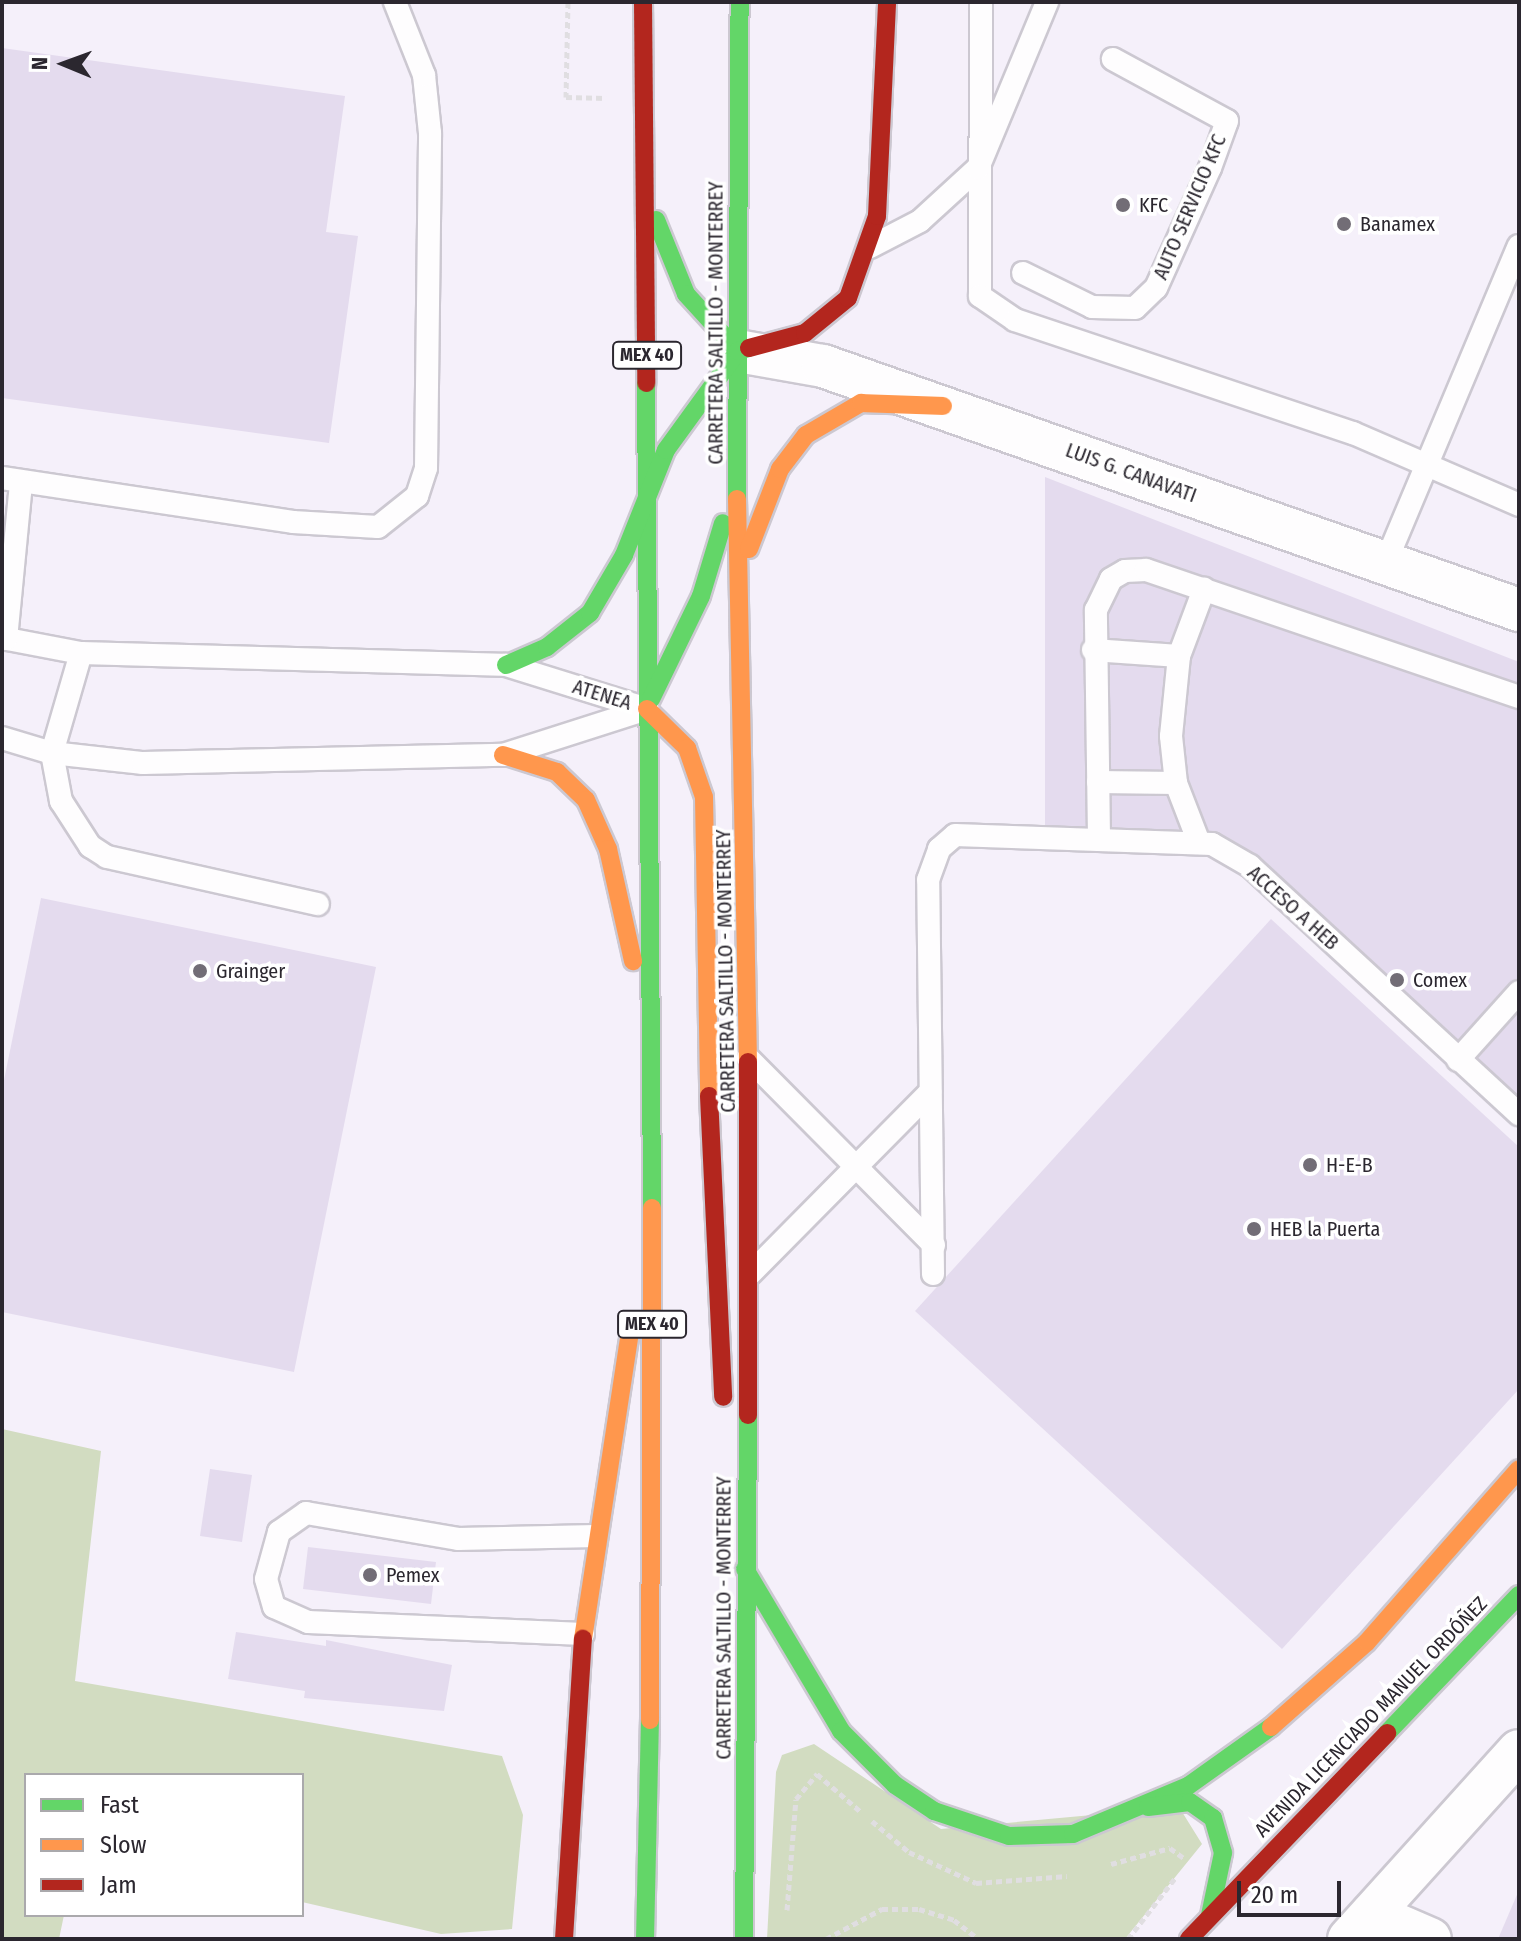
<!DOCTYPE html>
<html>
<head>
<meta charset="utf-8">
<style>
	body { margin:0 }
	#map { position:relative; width:1521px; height:1941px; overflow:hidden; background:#f5f0fa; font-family:"Fira Sans Condensed",sans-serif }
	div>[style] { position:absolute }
	.green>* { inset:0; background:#d2dcc1 }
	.building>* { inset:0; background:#e4dbee }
	.path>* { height:5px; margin-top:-2.5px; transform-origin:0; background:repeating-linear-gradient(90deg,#e0dee1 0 6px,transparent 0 10px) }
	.roads { filter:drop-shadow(2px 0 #ccc8d1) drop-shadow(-2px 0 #ccc8d1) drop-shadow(0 2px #ccc8d1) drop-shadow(0 -2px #ccc8d1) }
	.lane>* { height:22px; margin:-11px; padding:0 11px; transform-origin:11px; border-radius:11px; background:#fefdfe }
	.street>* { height:42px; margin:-21px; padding:0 21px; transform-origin:21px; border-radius:21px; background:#fefdfe }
	.fast>* { height:18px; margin:-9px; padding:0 9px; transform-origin:9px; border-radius:9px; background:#63d668 }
	.slow>* { height:18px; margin:-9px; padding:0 9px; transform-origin:9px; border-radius:9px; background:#ff974d }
	.jam>* { height:18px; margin:-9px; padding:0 9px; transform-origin:9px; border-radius:9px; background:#b3261e }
	.dots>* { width:22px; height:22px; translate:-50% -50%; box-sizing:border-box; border:4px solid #fff; border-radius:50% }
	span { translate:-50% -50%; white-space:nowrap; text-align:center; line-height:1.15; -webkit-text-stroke:7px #fff; paint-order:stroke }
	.shield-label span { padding:2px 6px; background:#fff; border:2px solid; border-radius:6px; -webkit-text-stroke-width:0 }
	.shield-label { font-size:18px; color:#2b272f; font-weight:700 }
	.poi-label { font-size:20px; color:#2b272f }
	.left { translate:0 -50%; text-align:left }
	.street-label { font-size:20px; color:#2b272f }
	.frame { position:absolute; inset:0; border:4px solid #2b272f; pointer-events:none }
	.legend { position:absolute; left:24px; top:1773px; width:280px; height:144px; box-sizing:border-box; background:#fff; border:2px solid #aaa9ac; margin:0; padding:10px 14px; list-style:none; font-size:24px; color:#2b272f }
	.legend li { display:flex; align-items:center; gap:16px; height:40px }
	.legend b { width:40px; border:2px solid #aaa9ac }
	.north { position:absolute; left:24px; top:24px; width:80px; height:80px; -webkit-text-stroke:6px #fff; paint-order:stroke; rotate:271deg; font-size:22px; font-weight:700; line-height:32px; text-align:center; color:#2b272f }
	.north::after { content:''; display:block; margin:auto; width:28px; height:36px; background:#2b272f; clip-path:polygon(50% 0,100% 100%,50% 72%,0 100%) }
	.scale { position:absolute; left:1237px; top:1881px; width:104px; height:36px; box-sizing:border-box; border:4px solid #2b272f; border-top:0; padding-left:10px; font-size:24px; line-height:28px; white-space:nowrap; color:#2b272f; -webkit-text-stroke:6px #fff; paint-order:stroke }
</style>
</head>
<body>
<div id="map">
	<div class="green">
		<i style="clip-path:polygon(2px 1429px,101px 1451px,75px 1681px,502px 1756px,523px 1815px,512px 1929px,441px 1934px,302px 1902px,302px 1775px,26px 1775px,26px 1915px,64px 1915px,59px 1939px,2px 1939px)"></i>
		<i style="clip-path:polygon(814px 1744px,941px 1829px,1179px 1807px,1202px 1844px,1125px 1939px,767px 1939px,776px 1772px,782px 1755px)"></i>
	</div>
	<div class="building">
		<i style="clip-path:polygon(2px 48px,345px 96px,326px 232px,358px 236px,329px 443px,2px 398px)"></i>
		<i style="clip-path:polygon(1045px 477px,1519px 662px,1519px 1123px,1221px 847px,1045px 849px)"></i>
		<i style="clip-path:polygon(41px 898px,376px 967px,294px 1372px,2px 1312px,2px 1090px)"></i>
		<i style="clip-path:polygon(1271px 919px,1519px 1147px,1519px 1389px,1282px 1649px,915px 1311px)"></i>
		<i style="clip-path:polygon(210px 1469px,252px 1475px,242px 1542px,200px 1536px)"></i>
		<i style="clip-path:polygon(308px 1547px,436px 1562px,431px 1604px,303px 1589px)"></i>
		<i style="clip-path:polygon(236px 1632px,326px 1646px,326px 1640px,452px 1665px,444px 1711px,304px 1698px,305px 1691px,228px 1679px)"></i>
		<i style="clip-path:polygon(1519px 1890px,1519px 1939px,1498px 1939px)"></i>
	</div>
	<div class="path">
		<i style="left:568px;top:2px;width:95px;rotate:91.2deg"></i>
		<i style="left:566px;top:97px;width:40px;rotate:1.4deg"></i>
		<i style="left:872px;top:1821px;width:48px;rotate:40deg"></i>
		<i style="left:909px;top:1852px;width:74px;rotate:24.8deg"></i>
		<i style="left:976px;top:1883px;width:91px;rotate:-4.4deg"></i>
		<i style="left:1111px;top:1864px;width:61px;rotate:-15.2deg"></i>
		<i style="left:1170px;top:1848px;width:17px;rotate:36deg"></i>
		<i style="left:787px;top:1910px;width:111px;rotate:-85.4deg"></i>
		<i style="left:796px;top:1799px;width:33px;rotate:-50deg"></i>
		<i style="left:817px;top:1774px;width:58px;rotate:40.8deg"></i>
		<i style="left:826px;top:1939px;width:64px;rotate:-28.2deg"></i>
		<i style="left:882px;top:1909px;width:37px"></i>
		<i style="left:919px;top:1909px;width:37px;rotate:17deg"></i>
		<i style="left:954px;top:1920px;width:31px;rotate:38deg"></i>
		<i style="left:1128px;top:1939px;width:78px;rotate:-52.3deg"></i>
	</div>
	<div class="roads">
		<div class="lane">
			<i style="left:981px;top:2px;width:294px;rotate:90.2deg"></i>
			<i style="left:980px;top:296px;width:42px;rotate:34.4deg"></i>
			<i style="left:1015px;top:320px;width:356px;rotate:18.5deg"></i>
			<i style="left:1353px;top:433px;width:181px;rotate:23.4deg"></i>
			<i style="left:870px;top:247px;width:56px;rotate:-27.5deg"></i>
			<i style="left:920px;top:221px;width:79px;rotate:-42.4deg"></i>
			<i style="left:978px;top:168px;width:180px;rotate:-67.4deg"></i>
			<i style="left:1023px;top:273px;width:77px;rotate:26.2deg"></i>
			<i style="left:1092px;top:307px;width:43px;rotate:1.3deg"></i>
			<i style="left:1135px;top:308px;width:29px;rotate:-44deg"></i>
			<i style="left:1156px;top:288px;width:132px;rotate:-65.8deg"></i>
			<i style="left:1210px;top:168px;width:50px;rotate:-70.1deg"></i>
			<i style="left:1227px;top:121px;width:130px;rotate:-151.5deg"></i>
			<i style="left:2px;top:478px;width:294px;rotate:8.6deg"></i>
			<i style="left:293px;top:522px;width:85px;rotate:3.4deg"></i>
			<i style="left:378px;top:527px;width:50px;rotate:-38.5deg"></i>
			<i style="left:417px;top:496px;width:29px;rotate:-72deg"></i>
			<i style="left:426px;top:468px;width:335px;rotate:-89.3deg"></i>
			<i style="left:430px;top:133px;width:58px;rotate:-95.9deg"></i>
			<i style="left:424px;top:75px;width:79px;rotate:-111.7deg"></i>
			<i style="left:1385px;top:564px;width:345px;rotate:-67.2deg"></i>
			<i style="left:2px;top:638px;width:80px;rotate:10.8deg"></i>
			<i style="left:81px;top:653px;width:425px;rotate:1.6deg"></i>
			<i style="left:506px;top:665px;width:148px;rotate:17.3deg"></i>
			<i style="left:6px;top:639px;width:158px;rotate:-84.5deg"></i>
			<i style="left:1093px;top:650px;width:86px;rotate:4deg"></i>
			<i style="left:81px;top:653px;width:104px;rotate:106.2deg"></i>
			<i style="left:52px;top:753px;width:49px;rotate:79.4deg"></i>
			<i style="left:61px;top:801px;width:54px;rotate:57.2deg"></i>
			<i style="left:90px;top:846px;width:20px;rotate:33deg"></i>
			<i style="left:107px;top:857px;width:216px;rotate:12.6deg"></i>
			<i style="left:2px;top:738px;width:52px;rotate:16.7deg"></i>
			<i style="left:52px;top:753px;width:92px;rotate:6.3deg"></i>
			<i style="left:143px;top:763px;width:360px;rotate:-1.3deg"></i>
			<i style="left:503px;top:755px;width:151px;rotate:-17.7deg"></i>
			<i style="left:1098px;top:782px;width:78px;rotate:0.7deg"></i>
			<i style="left:1099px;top:837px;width:227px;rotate:-90.8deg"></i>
			<i style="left:1096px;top:610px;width:34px;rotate:-64deg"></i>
			<i style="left:1111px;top:579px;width:16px;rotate:-30deg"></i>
			<i style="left:1125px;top:571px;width:21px;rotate:-3deg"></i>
			<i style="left:1146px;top:570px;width:394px;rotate:18.8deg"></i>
			<i style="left:1198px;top:840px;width:61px;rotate:-111.1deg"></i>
			<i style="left:1176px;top:783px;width:47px;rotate:-96.1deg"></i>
			<i style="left:1171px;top:736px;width:80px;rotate:-84.3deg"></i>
			<i style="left:1179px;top:656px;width:72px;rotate:-69.5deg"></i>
			<i style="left:748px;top:1058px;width:264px;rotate:45.2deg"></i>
			<i style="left:1458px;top:1060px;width:91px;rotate:-48.1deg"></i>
			<i style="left:751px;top:1273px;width:255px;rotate:-45.3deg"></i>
			<i style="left:933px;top:1274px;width:394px;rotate:-90.7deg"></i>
			<i style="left:928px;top:880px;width:33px;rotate:-70deg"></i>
			<i style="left:939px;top:849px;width:21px;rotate:-41deg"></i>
			<i style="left:955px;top:835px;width:257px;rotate:2deg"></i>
			<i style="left:1212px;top:844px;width:44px;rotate:30.1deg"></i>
			<i style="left:1250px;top:866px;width:366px;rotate:42.7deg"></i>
			<i style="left:583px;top:1634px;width:275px;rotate:-177.5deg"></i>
			<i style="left:308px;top:1622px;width:37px;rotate:-156deg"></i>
			<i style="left:274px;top:1607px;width:29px;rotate:-106deg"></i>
			<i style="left:266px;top:1579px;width:49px;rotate:-74.5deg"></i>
			<i style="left:279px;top:1532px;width:33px;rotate:-35deg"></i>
			<i style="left:306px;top:1513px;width:154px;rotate:9.7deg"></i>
			<i style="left:458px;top:1539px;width:138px;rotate:-1.2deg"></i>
		</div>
		<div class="street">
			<i style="left:738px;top:351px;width:86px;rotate:10deg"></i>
			<i style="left:823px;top:366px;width:738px;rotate:19.32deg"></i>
			<i style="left:1372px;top:1914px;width:63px;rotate:23.3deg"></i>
			<i style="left:1349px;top:1939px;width:253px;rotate:-47.9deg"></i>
		</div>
		<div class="fast">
			<i style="left:656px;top:220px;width:80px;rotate:67.9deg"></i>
			<i style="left:686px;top:294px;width:77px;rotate:47.6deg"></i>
			<i style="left:646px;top:383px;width:825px;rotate:89.58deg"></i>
			<i style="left:737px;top:499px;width:497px;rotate:-89.7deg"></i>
			<i style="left:506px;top:665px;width:45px;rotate:-23.7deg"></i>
			<i style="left:547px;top:647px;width:55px;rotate:-38.3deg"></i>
			<i style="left:590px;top:613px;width:67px;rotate:-59.6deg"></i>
			<i style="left:624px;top:555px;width:113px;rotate:-68.2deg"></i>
			<i style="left:666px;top:450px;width:122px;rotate:-54deg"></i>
			<i style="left:738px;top:351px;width:11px;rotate:-15deg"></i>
			<i style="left:651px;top:699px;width:114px;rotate:-64.1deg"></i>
			<i style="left:701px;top:596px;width:76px;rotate:-73.2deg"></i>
			<i style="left:745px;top:1569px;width:188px;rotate:59.3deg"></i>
			<i style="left:841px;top:1731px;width:76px;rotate:45deg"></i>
			<i style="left:895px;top:1785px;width:47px;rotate:33.7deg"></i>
			<i style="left:934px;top:1811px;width:79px;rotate:18.4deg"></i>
			<i style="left:1009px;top:1836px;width:64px;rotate:-1.8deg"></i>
			<i style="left:1073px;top:1834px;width:125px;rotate:-22.7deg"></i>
			<i style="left:1188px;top:1786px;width:102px;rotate:-35.4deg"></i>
			<i style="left:1387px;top:1733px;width:191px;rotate:-46.3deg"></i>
			<i style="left:1148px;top:1807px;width:42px;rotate:-6.8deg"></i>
			<i style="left:1190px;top:1802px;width:28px;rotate:35deg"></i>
			<i style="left:1213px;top:1818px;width:36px;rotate:74deg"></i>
			<i style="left:1223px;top:1853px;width:63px;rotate:101.8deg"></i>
			<i style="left:645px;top:1939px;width:219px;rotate:-88.7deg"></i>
			<i style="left:744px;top:1939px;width:524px;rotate:-89.56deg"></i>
		</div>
		<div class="slow">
			<i style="left:737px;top:499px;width:563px;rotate:88.88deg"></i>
			<i style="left:749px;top:549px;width:86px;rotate:-68.8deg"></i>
			<i style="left:780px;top:469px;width:43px;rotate:-52.6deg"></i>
			<i style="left:806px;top:435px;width:64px;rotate:-30.2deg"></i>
			<i style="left:861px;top:403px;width:82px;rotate:2.1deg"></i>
			<i style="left:647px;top:709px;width:56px;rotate:44.3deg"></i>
			<i style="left:687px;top:748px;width:52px;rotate:70.9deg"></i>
			<i style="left:704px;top:797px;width:299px;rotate:89deg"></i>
			<i style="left:503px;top:755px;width:57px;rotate:17.5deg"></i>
			<i style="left:557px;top:772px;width:40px;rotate:44deg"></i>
			<i style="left:586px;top:800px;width:54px;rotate:65.8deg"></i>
			<i style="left:608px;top:849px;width:115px;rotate:77.4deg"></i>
			<i style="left:583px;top:1639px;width:317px;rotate:-81.3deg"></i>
			<i style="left:650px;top:1720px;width:512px;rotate:-89.78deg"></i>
			<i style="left:1271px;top:1727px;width:128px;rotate:-41.5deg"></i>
			<i style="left:1367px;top:1642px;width:230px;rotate:-48.7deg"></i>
		</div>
		<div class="jam">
			<i style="left:643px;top:2px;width:381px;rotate:89.5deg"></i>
			<i style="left:749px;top:348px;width:58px;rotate:-15deg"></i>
			<i style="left:805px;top:333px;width:55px;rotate:-39.1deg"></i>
			<i style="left:848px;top:298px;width:87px;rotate:-70.5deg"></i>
			<i style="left:877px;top:216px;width:214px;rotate:-87.3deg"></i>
			<i style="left:748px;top:1062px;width:353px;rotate:90deg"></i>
			<i style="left:709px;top:1096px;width:301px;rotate:87.3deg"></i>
			<i style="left:564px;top:1939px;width:301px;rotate:-86.4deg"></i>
			<i style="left:1189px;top:1939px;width:286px;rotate:-46.1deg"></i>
		</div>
	</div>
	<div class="dots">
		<i style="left:1123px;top:205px;background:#726d76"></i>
		<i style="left:1344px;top:224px;background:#726d76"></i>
		<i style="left:200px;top:971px;background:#726d76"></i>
		<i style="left:1397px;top:980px;background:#726d76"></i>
		<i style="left:1310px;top:1165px;background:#726d76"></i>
		<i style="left:1254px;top:1229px;background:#726d76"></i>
		<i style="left:370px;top:1575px;background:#726d76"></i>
	</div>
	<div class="shield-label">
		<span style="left:647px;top:355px">MEX 40</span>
		<span style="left:652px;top:1324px">MEX 40</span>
	</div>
	<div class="poi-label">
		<span class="left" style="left:1139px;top:205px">KFC</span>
		<span class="left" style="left:1360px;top:224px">Banamex</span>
		<span class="left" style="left:216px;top:971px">Grainger</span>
		<span class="left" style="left:1413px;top:980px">Comex</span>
		<span class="left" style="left:1326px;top:1165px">H-E-B</span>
		<span class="left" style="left:1270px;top:1229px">HEB la Puerta</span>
		<span class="left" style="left:386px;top:1575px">Pemex</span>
	</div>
	<div class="street-label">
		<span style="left:1190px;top:207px;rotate:-67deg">AUTO SERVICIO KFC</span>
		<span style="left:716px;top:323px;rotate:-90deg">CARRETERA SALTILLO - MONTERREY</span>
		<span style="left:1131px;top:473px;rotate:20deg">LUIS G. CANAVATI</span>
		<span style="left:602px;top:695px;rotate:17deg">ATENEA</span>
		<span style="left:1293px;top:908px;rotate:42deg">ACCESO A HEB</span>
		<span style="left:726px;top:971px;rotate:-91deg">CARRETERA SALTILLO - MONTERREY</span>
		<span style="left:724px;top:1618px;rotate:-90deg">CARRETERA SALTILLO - MONTERREY</span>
		<span style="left:1371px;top:1717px;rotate:-46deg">AVENIDA LICENCIADO MANUEL ORDÓÑEZ</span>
	</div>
	<div class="frame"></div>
	<ul class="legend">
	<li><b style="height:10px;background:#63d668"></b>Fast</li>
	<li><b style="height:10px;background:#ff974d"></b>Slow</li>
	<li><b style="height:10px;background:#b3261e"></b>Jam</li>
	</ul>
	<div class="north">N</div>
	<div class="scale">20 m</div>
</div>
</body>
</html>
